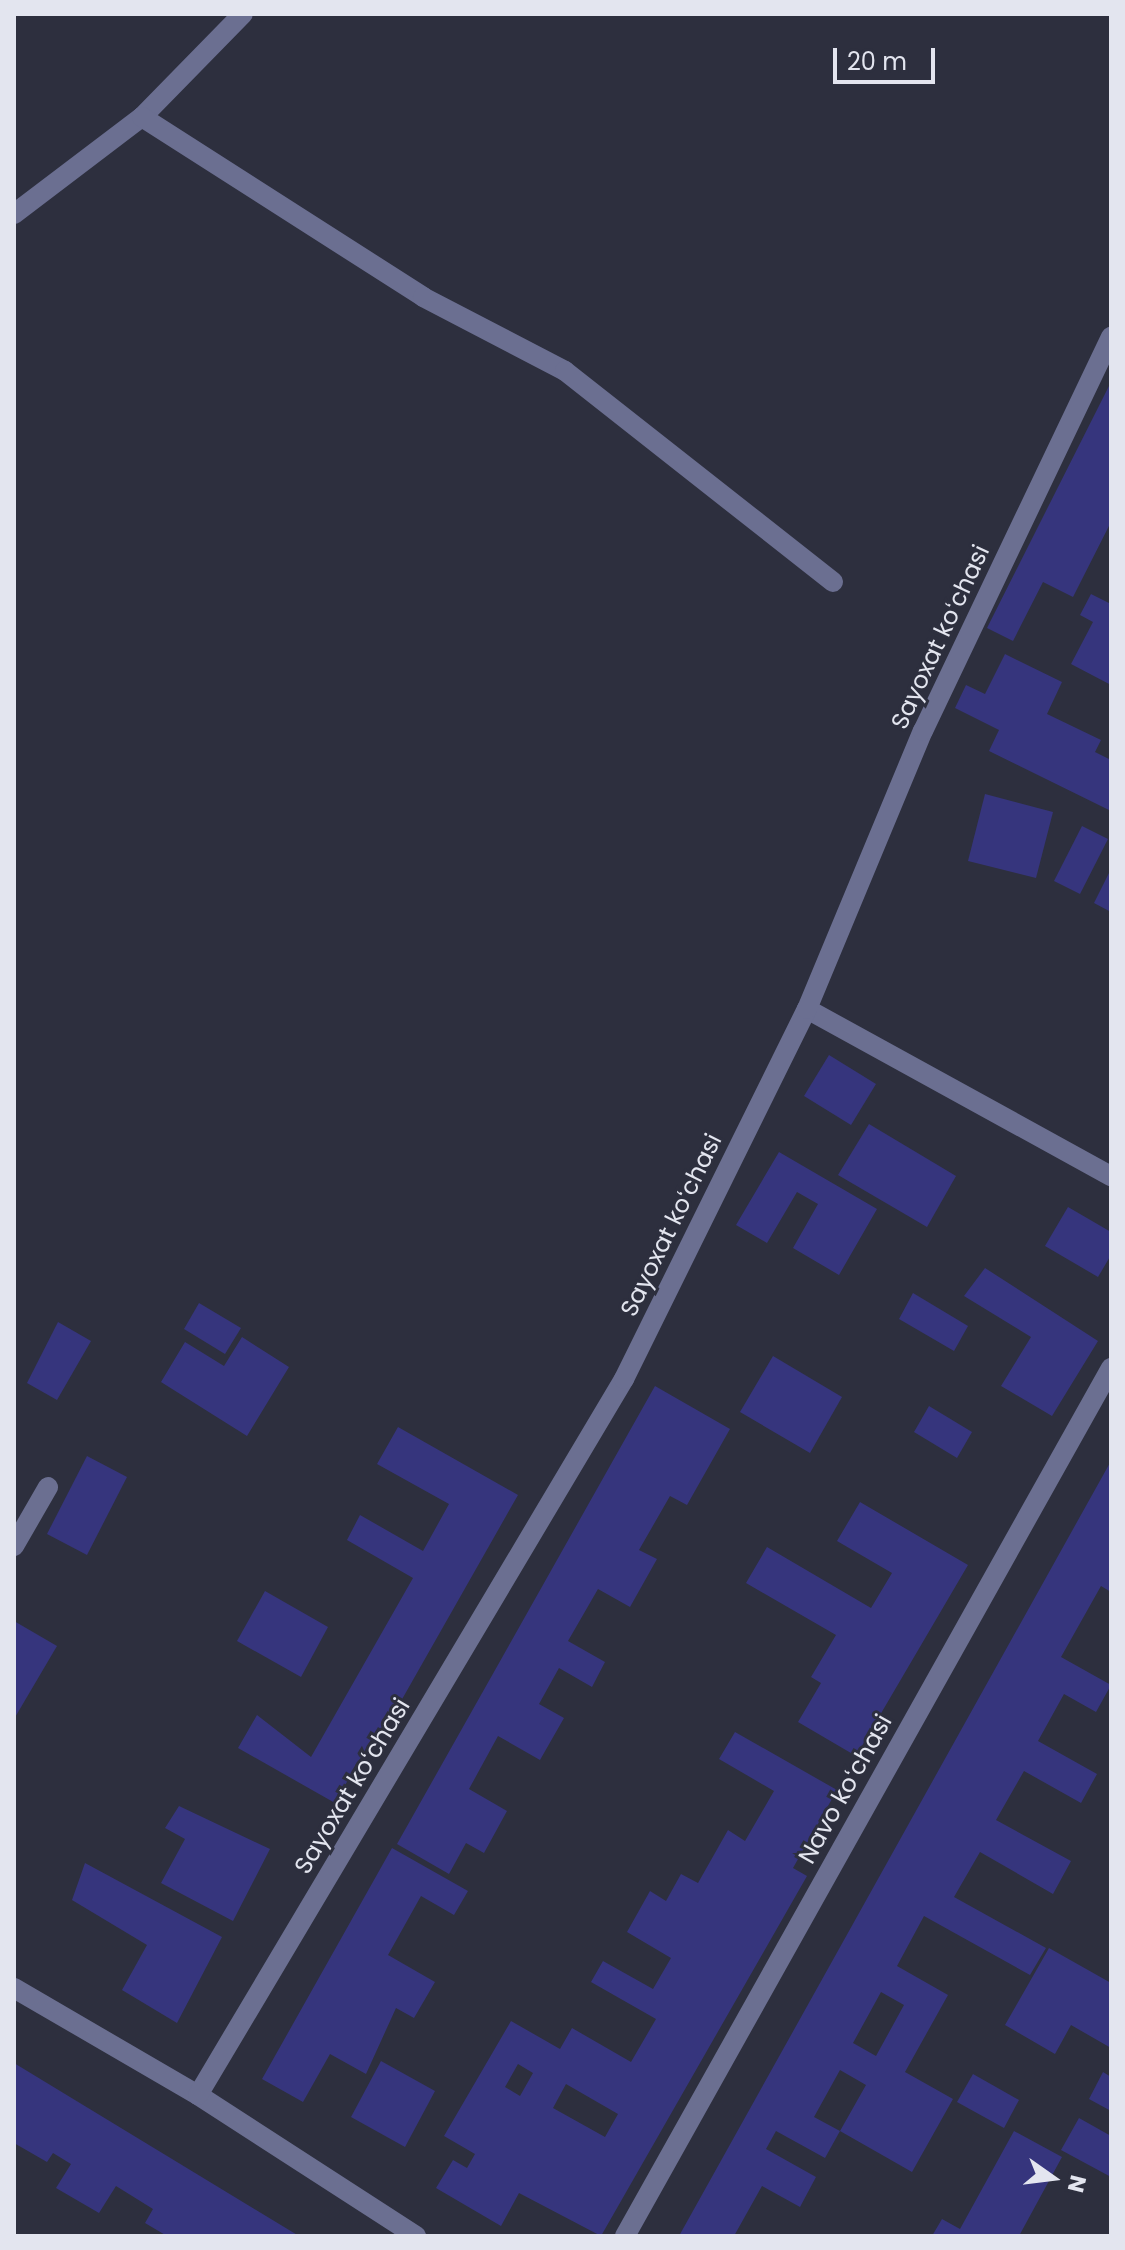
<!DOCTYPE html>
<html>
<head>
<meta charset="utf-8">
<style>
	body { margin:0 }
	#map { position:relative; width:1125px; height:2250px; overflow:hidden; background:#2d2f3e; font-family:Poppins,sans-serif }
	div>[style] { position:absolute }
	.building>* { inset:0; background:#36357d }
	.minor>* { height:20px; margin:-10px; padding:0 10px; transform-origin:10px; border-radius:10px; background:#6b6f91 }
	span { translate:-50% -50%; white-space:nowrap; text-align:center; line-height:1.15; -webkit-text-stroke:6px #2d2f3e; paint-order:stroke }
	.street-label { font-size:24px; color:#e3e5ef }
	.frame { position:absolute; inset:0; border:16px solid #e3e5ef; pointer-events:none }
	.north { position:absolute; left:1013px; top:2138px; width:80px; height:80px; -webkit-text-stroke:6px #2d2f3e; paint-order:stroke; rotate:104deg; font-size:22px; font-weight:700; line-height:32px; text-align:center; color:#e3e5ef }
	.north::after { content:''; display:block; margin:auto; width:28px; height:36px; background:#e3e5ef; clip-path:polygon(50% 0,100% 100%,50% 72%,0 100%) }
	.scale { position:absolute; left:833px; top:48px; width:102px; height:36px; box-sizing:border-box; border:4px solid #e3e5ef; border-top:0; padding-left:10px; font-size:24px; line-height:28px; white-space:nowrap; color:#e3e5ef; -webkit-text-stroke:6px #2d2f3e; paint-order:stroke }
</style>
</head>
<body>
<div id="map">
	<div class="building">
		<i style="clip-path:polygon(1111px 382px,1111px 522px,1073px 597px,1043px 582px,1013px 641px,987px 628px)"></i>
		<i style="clip-path:polygon(1091px 594px,1111px 604px,1111px 685px,1071px 664px,1093px 622px,1080px 615px)"></i>
		<i style="clip-path:polygon(1005px 654px,1062px 682px,1047px 714px,1101px 740px,1095px 752px,1111px 760px,1111px 811px,989px 751px,999px 730px,955px 708px,966px 685px,985px 694px)"></i>
		<i style="clip-path:polygon(985px 794px,1053px 812px,1036px 878px,968px 861px)"></i>
		<i style="clip-path:polygon(1082px 826px,1108px 839px,1080px 894px,1054px 881px)"></i>
		<i style="clip-path:polygon(1111px 869px,1111px 912px,1094px 903px)"></i>
		<i style="clip-path:polygon(829px 1055px,876px 1084px,851px 1125px,804px 1096px)"></i>
		<i style="clip-path:polygon(869px 1124px,956px 1176px,927px 1227px,838px 1175px)"></i>
		<i style="clip-path:polygon(779px 1152px,877px 1209px,839px 1275px,793px 1248px,818px 1204px,797px 1192px,767px 1243px,736px 1225px)"></i>
		<i style="clip-path:polygon(1068px 1207px,1111px 1232px,1111px 1255px,1098px 1277px,1045px 1246px)"></i>
		<i style="clip-path:polygon(985px 1268px,1098px 1341px,1052px 1416px,1001px 1386px,1031px 1337px,964px 1296px)"></i>
		<i style="clip-path:polygon(913px 1293px,968px 1326px,954px 1351px,899px 1319px)"></i>
		<i style="clip-path:polygon(199px 1303px,241px 1328px,225px 1354px,184px 1329px)"></i>
		<i style="clip-path:polygon(58px 1322px,91px 1341px,57px 1400px,27px 1383px)"></i>
		<i style="clip-path:polygon(242px 1337px,289px 1367px,247px 1436px,161px 1382px,185px 1342px,224px 1366px)"></i>
		<i style="clip-path:polygon(773px 1356px,842px 1397px,810px 1453px,740px 1412px)"></i>
		<i style="clip-path:polygon(655px 1386px,730px 1429px,687px 1505px,670px 1496px,639px 1550px,657px 1559px,630px 1607px,598px 1589px,568px 1641px,605px 1662px,592px 1687px,559px 1668px,539px 1704px,564px 1718px,540px 1760px,498px 1736px,469px 1789px,507px 1811px,484px 1853px,466px 1843px,449px 1874px,397px 1844px)"></i>
		<i style="clip-path:polygon(929px 1406px,972px 1432px,957px 1458px,914px 1432px)"></i>
		<i style="clip-path:polygon(398px 1427px,518px 1495px,384px 1731px,378px 1727px,335px 1803px,238px 1748px,257px 1715px,311px 1757px,413px 1578px,347px 1540px,360px 1515px,423px 1551px,449px 1504px,377px 1464px)"></i>
		<i style="clip-path:polygon(87px 1456px,127px 1477px,87px 1555px,47px 1534px)"></i>
		<i style="clip-path:polygon(evenodd,1111px 1461px,1111px 1592px,1101px 1586px,1061px 1657px,1111px 1685px,1096px 1712px,1064px 1694px,1038px 1741px,1097px 1774px,1081px 1803px,1024px 1771px,996px 1820px,1071px 1861px,1053px 1894px,980px 1852px,954px 1897px,1046px 1948px,1030px 1975px,924px 1916px,897px 1966px,948px 1995px,905px 2072px,953px 2099px,912px 2172px,840px 2131px,866px 2085px,840px 2070px,814px 2117px,840px 2131px,825px 2158px,776px 2131px,766px 2149px,816px 2177px,800px 2207px,762px 2186px,734px 2236px,679px 2236px,1111px 1461px,881px 1992px,904px 2005px,876px 2056px,853px 2043px,881px 1992px)"></i>
		<i style="clip-path:polygon(860px 1502px,968px 1565px,856px 1756px,798px 1722px,821px 1683px,811px 1677px,836px 1635px,746px 1583px,767px 1547px,871px 1608px,892px 1573px,837px 1541px)"></i>
		<i style="clip-path:polygon(265px 1591px,328px 1627px,301px 1677px,237px 1641px)"></i>
		<i style="clip-path:polygon(14px 1621px,57px 1646px,14px 1719px)"></i>
		<i style="clip-path:polygon(evenodd,735px 1732px,837px 1790px,793px 1868px,807px 1876px,601px 2236px,519px 2193px,501px 2226px,436px 2188px,453px 2160px,467px 2168px,475px 2154px,444px 2136px,511px 2021px,560px 2049px,572px 2028px,631px 2062px,656px 2019px,591px 1982px,603px 1961px,653px 1989px,671px 1958px,627px 1932px,650px 1891px,666px 1901px,681px 1874px,698px 1883px,728px 1830px,745px 1841px,774px 1791px,719px 1759px,735px 1732px,518px 2064px,533px 2073px,520px 2096px,505px 2087px,518px 2064px,735px 1732px,566px 2084px,618px 2114px,605px 2137px,553px 2108px,566px 2084px)"></i>
		<i style="clip-path:polygon(179px 1806px,270px 1849px,233px 1921px,161px 1883px,185px 1839px,165px 1828px)"></i>
		<i style="clip-path:polygon(392px 1848px,468px 1891px,454px 1915px,421px 1896px,388px 1955px,435px 1982px,414px 2018px,396px 2008px,366px 2074px,330px 2054px,303px 2102px,262px 2079px)"></i>
		<i style="clip-path:polygon(85px 1863px,222px 1937px,177px 2023px,122px 1990px,147px 1945px,72px 1900px)"></i>
		<i style="clip-path:polygon(1049px 1948px,1111px 1983px,1111px 2048px,1071px 2025px,1055px 2054px,1005px 2025px)"></i>
		<i style="clip-path:polygon(381px 2061px,435px 2091px,405px 2147px,351px 2117px)"></i>
		<i style="clip-path:polygon(14px 2063px,228px 2193px,299px 2236px,167px 2236px,145px 2223px,153px 2209px,116px 2186px,99px 2213px,56px 2188px,71px 2164px,53px 2153px,47px 2162px,14px 2143px)"></i>
		<i style="clip-path:polygon(1103px 2072px,1111px 2077px,1111px 2111px,1089px 2099px)"></i>
		<i style="clip-path:polygon(973px 2074px,1019px 2100px,1004px 2128px,957px 2102px)"></i>
		<i style="clip-path:polygon(1079px 2118px,1111px 2136px,1111px 2177px,1061px 2150px)"></i>
		<i style="clip-path:polygon(1014px 2131px,1062px 2157px,1019px 2236px,932px 2236px,942px 2219px,960px 2229px)"></i>
	</div>
	<div class="minor">
		<i style="left:142px;top:117px;width:144px;rotate:-45.6deg"></i>
		<i style="left:14px;top:214px;width:161px;rotate:-37.2deg"></i>
		<i style="left:142px;top:117px;width:334px;rotate:32.6deg"></i>
		<i style="left:423px;top:297px;width:160px;rotate:27.5deg"></i>
		<i style="left:565px;top:371px;width:341px;rotate:38.2deg"></i>
		<i style="left:807px;top:1009px;width:347px;rotate:28.8deg"></i>
		<i style="left:14px;top:1546px;width:68px;rotate:-60deg"></i>
		<i style="left:14px;top:1988px;width:213px;rotate:30.2deg"></i>
		<i style="left:198px;top:2095px;width:260px;rotate:32.9deg"></i>
		<i style="left:198px;top:2095px;width:833px;rotate:-59.25deg"></i>
		<i style="left:624px;top:1379px;width:413px;rotate:-63.7deg"></i>
		<i style="left:807px;top:1009px;width:301px;rotate:-67.4deg"></i>
		<i style="left:923px;top:731px;width:437px;rotate:-64.5deg"></i>
		<i style="left:625px;top:2236px;width:995px;rotate:-60.76deg"></i>
	</div>
	<div class="street-label">
		<span style="left:940px;top:637px;rotate:-65deg">Sayoxat koʻchasi</span>
		<span style="left:671px;top:1225px;rotate:-64deg">Sayoxat koʻchasi</span>
		<span style="left:352px;top:1786px;rotate:-59deg">Sayoxat koʻchasi</span>
		<span style="left:845px;top:1789px;rotate:-61deg">Navo koʻchasi</span>
	</div>
	<div class="frame"></div>
	<div class="north">N</div>
	<div class="scale">20 m</div>
</div>
</body>
</html>
